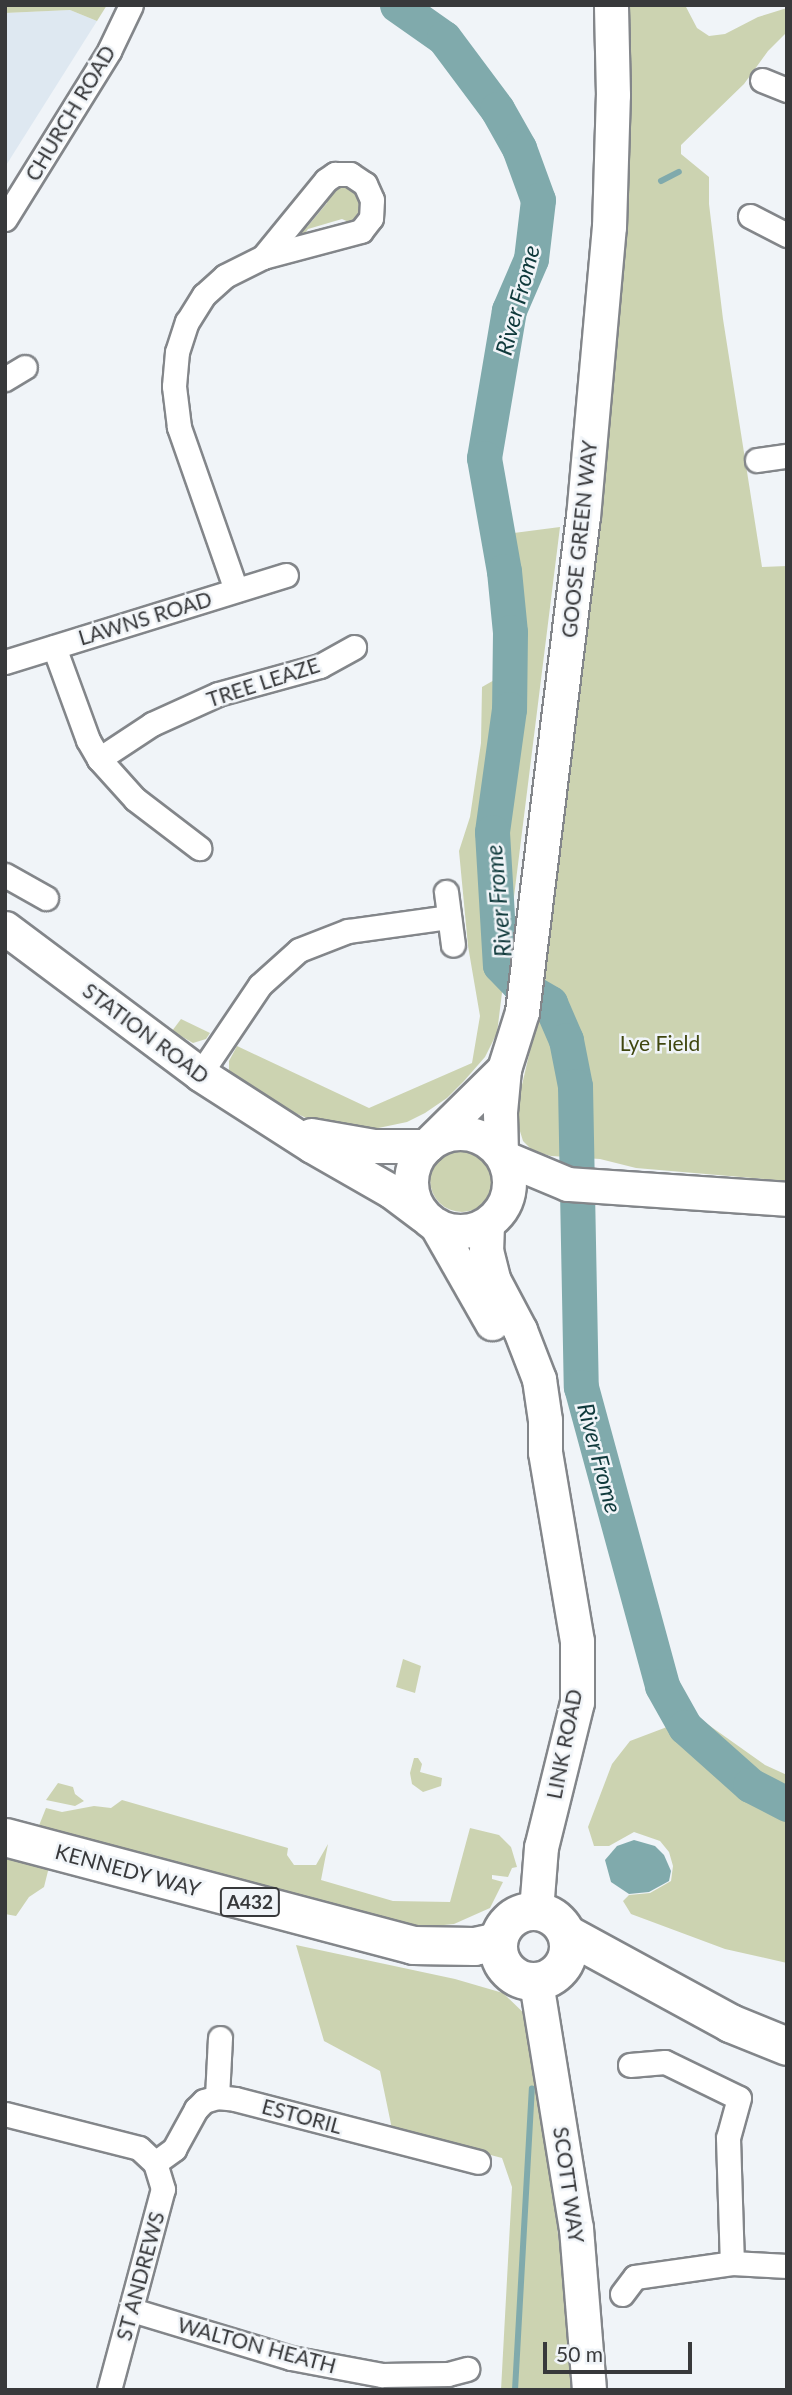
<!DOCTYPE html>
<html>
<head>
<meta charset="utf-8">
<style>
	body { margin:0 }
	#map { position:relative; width:792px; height:2395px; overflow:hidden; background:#f0f4f8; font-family:Lato,sans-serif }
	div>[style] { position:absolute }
	.built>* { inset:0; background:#dee8f1 }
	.green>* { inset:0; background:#ccd3b1 }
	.round { border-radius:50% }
	.water>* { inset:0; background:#80aaac }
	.stream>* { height:6px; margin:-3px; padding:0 3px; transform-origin:3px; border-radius:3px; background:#80aaac }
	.river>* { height:35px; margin:-17.5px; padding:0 17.5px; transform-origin:17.5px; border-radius:17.5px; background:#80aaac }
	.roads { filter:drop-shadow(2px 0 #83868a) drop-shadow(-2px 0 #83868a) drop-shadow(0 2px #83868a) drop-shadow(0 -2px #83868a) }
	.street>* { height:23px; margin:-11.5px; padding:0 11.5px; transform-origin:11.5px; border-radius:11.5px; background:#fff }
	.secondary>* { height:33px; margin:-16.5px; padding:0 16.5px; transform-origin:16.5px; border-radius:16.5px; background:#fff }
	.secondary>.ring { margin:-16.5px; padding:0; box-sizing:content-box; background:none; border:33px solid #fff; border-radius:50% }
	.primary>* { height:37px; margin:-18.5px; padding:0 18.5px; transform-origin:18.5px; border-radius:18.5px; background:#fff }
	.primary>.ring { margin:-18.5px; padding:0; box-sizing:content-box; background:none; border:37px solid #fff; border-radius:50% }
	span { translate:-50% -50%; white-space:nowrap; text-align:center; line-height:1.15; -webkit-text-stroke:5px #f0f4f8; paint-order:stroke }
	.shield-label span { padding:2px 5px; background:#f0f4f8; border:2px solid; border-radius:5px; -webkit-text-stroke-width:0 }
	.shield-label { font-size:19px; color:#38393b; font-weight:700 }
	.street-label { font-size:21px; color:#38393b }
	.park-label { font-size:21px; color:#3f460f }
	.water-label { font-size:23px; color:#0f393b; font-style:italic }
	.frame { position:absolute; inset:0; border:7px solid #38393b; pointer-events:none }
	.scale { position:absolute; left:543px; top:2342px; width:149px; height:32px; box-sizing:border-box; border:4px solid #38393b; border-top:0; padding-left:9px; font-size:21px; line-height:24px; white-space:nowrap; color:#38393b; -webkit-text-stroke:5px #f0f4f8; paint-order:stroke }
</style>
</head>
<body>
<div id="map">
	<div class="built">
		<i style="clip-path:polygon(70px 10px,97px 21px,5px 167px,5px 13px)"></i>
	</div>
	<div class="green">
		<i style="clip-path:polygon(5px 5px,107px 5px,97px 21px,70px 10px,5px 13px)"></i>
		<i style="clip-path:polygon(622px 5px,685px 5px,697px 28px,709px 36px,725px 34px,758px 17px,787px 8px,787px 32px,768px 51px,744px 84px,681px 145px,681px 154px,709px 177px,709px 204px,723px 319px,762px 567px,787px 566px,787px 1181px,636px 1168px,600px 1159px,551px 1156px,533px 1151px,523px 1141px,519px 1128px,518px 1102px,535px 1029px)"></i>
		<i style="clip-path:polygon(341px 183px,358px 190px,363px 207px,357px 221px,351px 223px,342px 219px,308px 229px,302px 238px,285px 243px,296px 229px,307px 227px,327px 203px,328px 190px)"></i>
		<i style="clip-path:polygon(560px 527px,497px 1033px,485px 1057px,464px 1081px,447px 1098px,425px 1113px,407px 1122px,364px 1131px,322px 1125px,284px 1108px,229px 1071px,229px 1061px,237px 1046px,369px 1108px,472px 1063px,480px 1016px,468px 946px,459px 851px,470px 817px,481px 743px,482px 687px,515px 668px,514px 590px,507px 534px)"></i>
		<i style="clip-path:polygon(181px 1019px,210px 1033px,206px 1039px,193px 1043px,172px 1031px)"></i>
		<i class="round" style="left:430px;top:1148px;width:64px;height:64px"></i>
		<i style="clip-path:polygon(403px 1659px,421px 1666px,415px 1693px,396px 1687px)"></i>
		<i style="clip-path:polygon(696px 1716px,765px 1765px,787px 1775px,787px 1963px,725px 1949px,631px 1914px,623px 1901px,629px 1895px,650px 1893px,671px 1881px,673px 1866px,669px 1852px,660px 1841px,634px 1832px,609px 1846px,594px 1846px,588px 1827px,612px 1764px,630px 1741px)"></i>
		<i style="clip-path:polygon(414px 1758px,418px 1758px,422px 1764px,420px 1772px,442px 1778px,441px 1786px,423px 1792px,412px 1784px,410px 1773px)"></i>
		<i style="clip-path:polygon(58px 1783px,73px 1787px,75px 1794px,84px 1801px,75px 1806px,46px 1800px)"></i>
		<i style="clip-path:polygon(122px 1800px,288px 1848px,287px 1855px,294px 1865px,316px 1865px,328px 1844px,321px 1880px,393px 1901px,450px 1902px,470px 1828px,499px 1835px,511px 1847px,517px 1867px,512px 1868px,508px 1877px,492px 1875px,492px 1879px,503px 1882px,490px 1908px,454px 1924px,414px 1928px,36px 1833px,46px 1808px,62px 1812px,94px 1806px,111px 1808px)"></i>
		<i style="clip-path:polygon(5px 1851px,50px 1863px,44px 1887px,29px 1897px,16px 1916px,5px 1914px)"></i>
		<i style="clip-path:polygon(296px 1945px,455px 1979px,503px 1993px,532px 2021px,577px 2390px,501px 2390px,512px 2187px,502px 2158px,392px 2129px,380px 2071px,324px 2041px)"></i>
	</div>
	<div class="water">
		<i style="clip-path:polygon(634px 1840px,655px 1846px,664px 1855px,671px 1871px,669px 1881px,649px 1892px,629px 1894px,611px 1882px,605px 1860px,617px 1846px)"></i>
	</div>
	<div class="stream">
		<i style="left:661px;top:181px;width:20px;rotate:-27deg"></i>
		<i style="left:515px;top:2390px;width:302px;rotate:-86.8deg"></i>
	</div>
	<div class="river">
		<i style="left:397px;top:5px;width:57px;rotate:35.1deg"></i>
		<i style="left:444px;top:38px;width:89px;rotate:53.3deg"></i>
		<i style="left:497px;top:109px;width:45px;rotate:60.6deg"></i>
		<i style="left:519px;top:148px;width:55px;rotate:69.9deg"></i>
		<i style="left:538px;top:200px;width:59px;rotate:96.8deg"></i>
		<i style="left:531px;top:259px;width:56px;rotate:113.3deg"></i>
		<i style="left:509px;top:310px;width:150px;rotate:99.6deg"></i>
		<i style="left:484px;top:458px;width:115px;rotate:80deg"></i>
		<i style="left:504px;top:571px;width:61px;rotate:84.4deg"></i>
		<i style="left:510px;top:632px;width:77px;rotate:90.7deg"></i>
		<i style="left:509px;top:709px;width:124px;rotate:97.9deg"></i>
		<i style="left:492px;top:832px;width:133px;rotate:86.6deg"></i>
		<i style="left:500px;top:965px;width:28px;rotate:46deg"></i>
		<i style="left:519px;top:985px;width:36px;rotate:30deg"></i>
		<i style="left:550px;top:1003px;width:40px;rotate:66.6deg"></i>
		<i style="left:566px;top:1040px;width:47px;rotate:78.9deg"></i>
		<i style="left:575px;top:1086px;width:301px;rotate:88.9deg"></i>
		<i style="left:581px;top:1387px;width:310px;rotate:74.8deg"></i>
		<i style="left:662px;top:1686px;width:47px;rotate:60.7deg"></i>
		<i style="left:685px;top:1727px;width:87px;rotate:41.7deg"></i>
		<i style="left:750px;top:1785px;width:42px;rotate:27.2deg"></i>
	</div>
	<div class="roads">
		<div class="street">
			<i style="left:762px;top:80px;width:27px;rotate:22deg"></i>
			<i style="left:750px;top:216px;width:42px;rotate:27.2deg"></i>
			<i style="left:5px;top:219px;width:198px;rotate:-58.2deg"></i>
			<i style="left:109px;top:51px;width:51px;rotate:-64.4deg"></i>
			<i style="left:5px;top:379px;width:23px;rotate:-31deg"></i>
			<i style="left:757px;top:460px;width:30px;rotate:-8deg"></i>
			<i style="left:236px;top:590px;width:173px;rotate:-109.3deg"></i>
			<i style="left:179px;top:427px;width:41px;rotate:-97deg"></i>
			<i style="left:174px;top:386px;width:34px;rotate:-85deg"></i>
			<i style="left:177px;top:352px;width:32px;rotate:-72deg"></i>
			<i style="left:187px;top:322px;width:32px;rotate:-58deg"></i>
			<i style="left:204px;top:295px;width:28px;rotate:-42deg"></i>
			<i style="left:225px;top:276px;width:42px;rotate:-26.6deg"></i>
			<i style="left:263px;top:257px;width:99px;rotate:-50.7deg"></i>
			<i style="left:326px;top:180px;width:11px;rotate:-34deg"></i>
			<i style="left:335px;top:174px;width:15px"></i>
			<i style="left:350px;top:174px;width:18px;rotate:34deg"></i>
			<i style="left:365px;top:184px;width:17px;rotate:66deg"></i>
			<i style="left:372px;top:200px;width:18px;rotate:93deg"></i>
			<i style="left:371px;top:218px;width:16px;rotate:128deg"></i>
			<i style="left:361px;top:231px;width:101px;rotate:165.1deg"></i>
			<i style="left:54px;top:647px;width:99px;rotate:69.9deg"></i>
			<i style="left:88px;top:740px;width:22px;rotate:60deg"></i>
			<i style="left:99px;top:759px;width:54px;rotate:48deg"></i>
			<i style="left:135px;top:799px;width:81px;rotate:37.4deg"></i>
			<i style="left:5px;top:662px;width:294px;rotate:-17.2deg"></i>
			<i style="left:99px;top:759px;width:64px;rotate:-33.4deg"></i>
			<i style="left:152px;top:724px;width:72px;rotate:-24.4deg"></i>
			<i style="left:218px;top:694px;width:106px;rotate:-15.4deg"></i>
			<i style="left:320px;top:666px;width:39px;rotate:-29deg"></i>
			<i style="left:5px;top:875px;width:47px;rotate:29.3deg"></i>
			<i style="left:446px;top:892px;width:53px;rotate:82.5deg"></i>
			<i style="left:200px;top:1074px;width:107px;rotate:-56deg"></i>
			<i style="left:260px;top:985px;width:52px;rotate:-41.9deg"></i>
			<i style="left:299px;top:950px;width:53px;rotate:-21.2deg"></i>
			<i style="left:348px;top:931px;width:102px;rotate:-7.9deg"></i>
			<i style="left:630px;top:2065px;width:35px;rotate:-5deg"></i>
			<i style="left:665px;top:2062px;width:82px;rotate:25.9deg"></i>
			<i style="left:739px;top:2098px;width:41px;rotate:105.4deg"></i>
			<i style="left:728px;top:2138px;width:125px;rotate:88.2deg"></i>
			<i style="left:217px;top:2097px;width:59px;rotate:-87.1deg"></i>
			<i style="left:5px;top:2114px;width:138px;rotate:14.2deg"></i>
			<i style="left:139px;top:2148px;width:22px;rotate:43deg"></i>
			<i style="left:155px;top:2163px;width:24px;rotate:-36deg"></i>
			<i style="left:174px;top:2149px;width:46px;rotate:-61.2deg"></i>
			<i style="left:196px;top:2109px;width:11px;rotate:-45deg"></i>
			<i style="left:204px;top:2101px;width:14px;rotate:-17deg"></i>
			<i style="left:217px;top:2097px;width:18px;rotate:6deg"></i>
			<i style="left:235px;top:2099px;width:251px;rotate:14.5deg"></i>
			<i style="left:622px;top:2294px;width:21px;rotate:-53deg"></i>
			<i style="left:635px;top:2277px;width:98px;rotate:-8.2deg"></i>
			<i style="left:732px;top:2263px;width:55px;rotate:3.1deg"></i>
			<i style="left:132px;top:2310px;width:166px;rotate:16.8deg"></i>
			<i style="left:291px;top:2358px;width:93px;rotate:10.6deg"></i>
			<i style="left:382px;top:2375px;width:66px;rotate:-0.9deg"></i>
			<i style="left:448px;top:2374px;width:20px;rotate:-15deg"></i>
			<i style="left:109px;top:2390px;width:208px;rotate:-75deg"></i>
			<i style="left:163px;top:2189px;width:27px;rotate:-107deg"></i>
		</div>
		<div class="secondary">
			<i style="left:5px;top:928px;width:244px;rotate:36.8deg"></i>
			<i style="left:200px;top:1074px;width:133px;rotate:32.7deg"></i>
			<i style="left:312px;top:1146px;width:91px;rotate:29.7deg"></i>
			<i style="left:391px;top:1191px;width:40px;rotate:37deg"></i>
			<i class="ring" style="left:411px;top:1133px;width:65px;height:65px"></i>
			<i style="left:311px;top:1135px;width:64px;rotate:9.9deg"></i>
			<i style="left:374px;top:1146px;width:53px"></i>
			<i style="left:431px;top:1141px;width:103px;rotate:-44.6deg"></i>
			<i style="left:501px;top:1154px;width:42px;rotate:-91.4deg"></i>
			<i style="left:500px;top:1112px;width:43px;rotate:-84.7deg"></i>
			<i style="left:504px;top:1069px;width:60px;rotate:-72.5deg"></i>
			<i style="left:522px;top:1012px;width:499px;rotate:-83deg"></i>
			<i style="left:583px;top:517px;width:291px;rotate:-84.9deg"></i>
			<i style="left:609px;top:227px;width:132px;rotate:-88.3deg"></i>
			<i style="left:613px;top:95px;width:90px;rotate:-91.3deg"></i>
			<i style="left:503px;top:1157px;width:70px;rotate:22.6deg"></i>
			<i style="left:568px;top:1184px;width:220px;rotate:3.9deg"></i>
			<i style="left:487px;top:1224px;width:26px;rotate:92deg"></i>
			<i style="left:486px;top:1250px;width:30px;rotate:76deg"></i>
			<i style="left:493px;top:1279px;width:58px;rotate:62.1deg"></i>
			<i style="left:520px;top:1330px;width:53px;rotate:68.8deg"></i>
			<i style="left:539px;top:1379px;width:41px;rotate:81.7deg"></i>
			<i style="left:545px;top:1420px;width:32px;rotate:90deg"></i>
			<i style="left:545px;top:1452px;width:192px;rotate:80.4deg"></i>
			<i style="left:577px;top:1641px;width:61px;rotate:90deg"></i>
			<i style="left:577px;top:1702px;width:149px;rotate:103.9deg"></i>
			<i style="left:541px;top:1847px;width:63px;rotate:94.5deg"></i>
			<i style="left:436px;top:1225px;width:113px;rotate:60.3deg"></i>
			<i style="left:536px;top:1982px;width:249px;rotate:80.8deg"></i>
			<i style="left:576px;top:2228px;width:163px;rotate:85.4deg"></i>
		</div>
		<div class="primary">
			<i style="left:5px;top:1837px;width:422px;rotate:14.8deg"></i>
			<i style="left:413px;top:1945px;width:61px;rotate:0.9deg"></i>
			<i style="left:474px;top:1946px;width:24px;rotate:-12deg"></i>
			<i class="ring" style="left:498px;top:1911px;width:33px;height:33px"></i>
			<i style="left:567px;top:1934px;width:186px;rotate:28.6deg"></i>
			<i style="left:730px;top:2023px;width:61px;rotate:22deg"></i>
		</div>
	</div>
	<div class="shield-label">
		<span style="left:250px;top:1902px">A432</span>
	</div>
	<div class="street-label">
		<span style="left:70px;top:113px;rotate:-59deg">CHURCH ROAD</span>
		<span style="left:579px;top:539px;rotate:-84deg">GOOSE GREEN WAY</span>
		<span style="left:145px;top:618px;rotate:-17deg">LAWNS ROAD</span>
		<span style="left:263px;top:682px;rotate:-18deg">TREE LEAZE</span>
		<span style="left:146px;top:1033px;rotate:37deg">STATION ROAD</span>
		<span style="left:564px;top:1744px;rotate:-79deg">LINK ROAD</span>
		<span style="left:128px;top:1870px;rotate:15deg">KENNEDY WAY</span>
		<span style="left:302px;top:2116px;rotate:15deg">ESTORIL</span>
		<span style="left:569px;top:2185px;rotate:82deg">SCOTT WAY</span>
		<span style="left:140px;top:2276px;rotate:-75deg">ST ANDREWS</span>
		<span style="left:257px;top:2345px;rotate:15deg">WALTON HEATH</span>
	</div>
	<div class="park-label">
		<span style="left:660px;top:1043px">Lye Field</span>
	</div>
	<div class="water-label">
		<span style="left:517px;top:300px;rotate:-75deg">River Frome</span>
		<span style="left:498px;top:901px;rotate:-95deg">River Frome</span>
		<span style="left:600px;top:1458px;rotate:75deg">River Frome</span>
	</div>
	<div class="frame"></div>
	<div class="scale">50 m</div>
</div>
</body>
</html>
